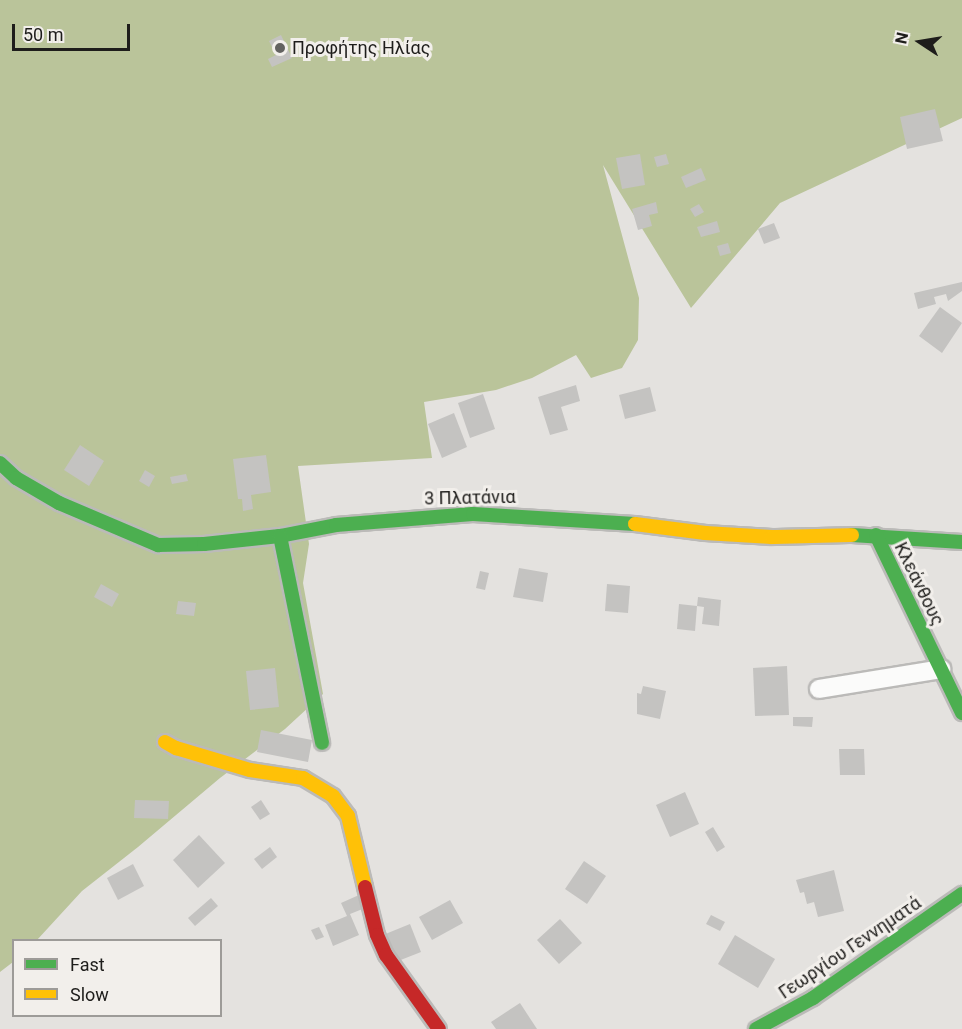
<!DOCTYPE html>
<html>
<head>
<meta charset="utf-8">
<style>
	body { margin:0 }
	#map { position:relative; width:962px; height:1029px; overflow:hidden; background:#e4e2df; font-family:Roboto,sans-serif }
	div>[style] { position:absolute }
	.forest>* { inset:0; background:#bac49a }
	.building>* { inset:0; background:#c4c3c1 }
	.roads { filter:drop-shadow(2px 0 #bbbab8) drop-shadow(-2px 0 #bbbab8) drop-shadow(0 2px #bbbab8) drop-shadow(0 -2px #bbbab8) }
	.street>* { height:18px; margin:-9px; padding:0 9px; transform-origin:9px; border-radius:9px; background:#fbfbfa }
	.fast>* { height:14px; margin:-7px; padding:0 7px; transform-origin:7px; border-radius:7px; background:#4caf50 }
	.slow>* { height:14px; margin:-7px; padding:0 7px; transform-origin:7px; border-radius:7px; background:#ffc107 }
	.jam>* { height:14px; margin:-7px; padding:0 7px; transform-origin:7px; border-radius:7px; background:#c62828 }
	.dots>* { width:16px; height:16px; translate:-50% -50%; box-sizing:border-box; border:3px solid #f2efeb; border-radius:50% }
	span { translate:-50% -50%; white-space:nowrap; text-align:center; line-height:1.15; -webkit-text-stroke:6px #f2efeb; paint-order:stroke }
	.poi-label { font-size:18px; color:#1e1d1b }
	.left { translate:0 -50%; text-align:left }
	.street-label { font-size:18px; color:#1e1d1b }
	.legend { position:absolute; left:12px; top:939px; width:210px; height:78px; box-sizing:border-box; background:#f2efeb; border:2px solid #9d9b98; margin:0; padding:8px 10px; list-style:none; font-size:18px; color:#1e1d1b }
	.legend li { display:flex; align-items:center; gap:12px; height:30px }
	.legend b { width:30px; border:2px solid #9d9b98 }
	.north { position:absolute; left:890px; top:12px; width:60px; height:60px; -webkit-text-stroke:4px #f2efeb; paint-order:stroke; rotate:282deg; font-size:16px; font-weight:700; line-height:24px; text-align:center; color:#1e1d1b }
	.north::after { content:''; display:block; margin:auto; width:21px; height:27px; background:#1e1d1b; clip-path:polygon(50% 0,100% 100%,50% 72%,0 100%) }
	.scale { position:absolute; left:12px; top:24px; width:118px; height:27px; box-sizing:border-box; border:3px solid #1e1d1b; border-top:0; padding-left:8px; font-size:18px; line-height:21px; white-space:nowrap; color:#1e1d1b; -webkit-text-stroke:4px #f2efeb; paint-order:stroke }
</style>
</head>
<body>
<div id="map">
	<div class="forest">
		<i style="clip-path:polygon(0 0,962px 0,962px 118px,780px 203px,691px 308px,603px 165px,639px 298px,638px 340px,622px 368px,591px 378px,576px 355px,532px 378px,496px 390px,424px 402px,432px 458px,298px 466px,309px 544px,303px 583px,323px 694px,285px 729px,220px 778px,138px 847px,82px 891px,37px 940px,14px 940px,13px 962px,0 972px)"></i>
	</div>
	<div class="building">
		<i style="clip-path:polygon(281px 35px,292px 58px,272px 67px,268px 59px,276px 55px,269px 41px)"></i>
		<i style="clip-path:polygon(935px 109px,943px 141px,907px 149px,900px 117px)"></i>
		<i style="clip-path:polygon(640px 154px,645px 185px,622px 189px,616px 158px)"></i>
		<i style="clip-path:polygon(666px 154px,669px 164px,657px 167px,654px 157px)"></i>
		<i style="clip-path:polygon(701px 168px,706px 180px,686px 188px,681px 177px)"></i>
		<i style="clip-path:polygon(656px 202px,658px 213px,649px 215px,652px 226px,638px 230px,632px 209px)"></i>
		<i style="clip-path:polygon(699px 204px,704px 212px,695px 217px,690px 209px)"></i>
		<i style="clip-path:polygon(717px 221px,720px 232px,701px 237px,697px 227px)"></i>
		<i style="clip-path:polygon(774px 223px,780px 238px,764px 244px,758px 229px)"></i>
		<i style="clip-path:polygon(728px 243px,731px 253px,720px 256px,717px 246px)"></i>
		<i style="clip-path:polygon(962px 282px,962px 291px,948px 301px,946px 294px,934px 297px,936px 304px,918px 309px,914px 293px)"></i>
		<i style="clip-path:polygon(940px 307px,962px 323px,942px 353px,919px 336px)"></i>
		<i style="clip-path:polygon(576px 385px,580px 401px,561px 407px,568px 430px,550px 435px,538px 397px)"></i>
		<i style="clip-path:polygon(650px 387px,656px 411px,625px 419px,619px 395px)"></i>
		<i style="clip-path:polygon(483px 394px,495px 429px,470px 438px,458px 403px)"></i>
		<i style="clip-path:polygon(454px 413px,467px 447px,442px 458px,428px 424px)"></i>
		<i style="clip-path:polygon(80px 445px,104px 461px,89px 486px,64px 470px)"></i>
		<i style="clip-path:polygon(266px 455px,271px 492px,251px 495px,253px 509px,243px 511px,242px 499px,238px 499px,233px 459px)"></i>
		<i style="clip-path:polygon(145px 470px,155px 476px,149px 487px,139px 481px)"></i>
		<i style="clip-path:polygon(186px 474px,188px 481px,172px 484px,170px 477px)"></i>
		<i style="clip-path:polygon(519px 568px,548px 573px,543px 602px,513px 597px)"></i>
		<i style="clip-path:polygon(480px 571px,489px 573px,485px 590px,476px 588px)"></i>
		<i style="clip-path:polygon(101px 584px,119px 594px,112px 607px,94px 597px)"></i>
		<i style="clip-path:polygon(607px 584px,630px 586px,628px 613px,605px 611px)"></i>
		<i style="clip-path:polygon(698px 597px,721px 600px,719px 626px,702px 624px,704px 607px,697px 606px)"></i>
		<i style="clip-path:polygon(178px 601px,196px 603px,194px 616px,176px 614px)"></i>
		<i style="clip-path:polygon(679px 604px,697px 606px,695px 631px,677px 629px)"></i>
		<i style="clip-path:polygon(787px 666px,789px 715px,755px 716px,753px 668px)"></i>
		<i style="clip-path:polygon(275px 668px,279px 707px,250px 710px,246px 671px)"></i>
		<i style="clip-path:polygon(643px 686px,666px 691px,660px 719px,637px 714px,637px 693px,641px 694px)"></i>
		<i style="clip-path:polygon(793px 717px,813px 717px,812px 727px,793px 726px)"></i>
		<i style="clip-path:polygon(261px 730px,312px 740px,308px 762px,257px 752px)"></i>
		<i style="clip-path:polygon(839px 749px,864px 749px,865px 775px,840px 775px)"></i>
		<i style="clip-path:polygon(685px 792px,699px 824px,670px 837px,656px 805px)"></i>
		<i style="clip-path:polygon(135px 800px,169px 801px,168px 819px,134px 818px)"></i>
		<i style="clip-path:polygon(261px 800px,270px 814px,260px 820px,251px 807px)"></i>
		<i style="clip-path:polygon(713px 827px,725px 847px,717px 852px,705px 832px)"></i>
		<i style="clip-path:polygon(199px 835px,225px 863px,198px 888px,173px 860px)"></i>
		<i style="clip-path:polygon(270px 847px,277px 857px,262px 869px,254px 859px)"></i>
		<i style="clip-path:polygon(584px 861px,606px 876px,587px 904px,565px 889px)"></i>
		<i style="clip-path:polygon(133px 864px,144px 886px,118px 900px,107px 878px)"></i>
		<i style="clip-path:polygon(834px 870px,844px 911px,818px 917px,814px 902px,807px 904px,804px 892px,800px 893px,796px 880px)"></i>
		<i style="clip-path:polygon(359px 895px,365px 908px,350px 914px,359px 935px,333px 946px,325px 925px,347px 916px,341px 903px)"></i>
		<i style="clip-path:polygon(211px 898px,218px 906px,195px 926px,188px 918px)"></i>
		<i style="clip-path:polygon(450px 900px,463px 923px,432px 940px,419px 917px)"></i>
		<i style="clip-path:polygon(711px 915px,725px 922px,720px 931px,706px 924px)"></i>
		<i style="clip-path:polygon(560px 919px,582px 943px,559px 964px,537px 940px)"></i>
		<i style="clip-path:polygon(410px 924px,421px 952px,393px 963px,383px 935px)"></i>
		<i style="clip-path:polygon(319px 927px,324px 937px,316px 940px,311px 930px)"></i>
		<i style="clip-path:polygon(735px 935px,775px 959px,758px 988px,718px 964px)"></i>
		<i style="clip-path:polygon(520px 1003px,537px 1029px,496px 1029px,491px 1022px)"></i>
	</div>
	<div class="roads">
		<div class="street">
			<i style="left:819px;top:689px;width:124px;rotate:-9.3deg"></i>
		</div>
		<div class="fast">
			<i style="left:0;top:463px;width:22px;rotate:43deg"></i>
			<i style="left:16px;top:478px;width:50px;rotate:30.2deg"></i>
			<i style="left:59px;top:503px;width:108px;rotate:23deg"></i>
			<i style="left:158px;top:545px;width:46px;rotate:-1.2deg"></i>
			<i style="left:204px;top:544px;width:76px;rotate:-6deg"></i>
			<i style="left:280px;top:536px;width:57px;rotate:-11.1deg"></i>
			<i style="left:336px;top:525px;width:137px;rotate:-4.6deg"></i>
			<i style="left:473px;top:514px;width:162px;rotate:3.5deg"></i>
			<i style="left:852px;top:535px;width:110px;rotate:3.6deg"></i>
			<i style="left:876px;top:535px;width:198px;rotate:64.2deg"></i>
			<i style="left:280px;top:536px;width:211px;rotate:78.5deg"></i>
			<i style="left:756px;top:1029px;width:65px;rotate:-28.5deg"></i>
			<i style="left:813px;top:998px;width:182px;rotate:-34.9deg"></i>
		</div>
		<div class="slow">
			<i style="left:635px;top:524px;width:71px;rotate:7.3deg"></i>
			<i style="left:705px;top:533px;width:67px;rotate:3.4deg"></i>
			<i style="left:772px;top:537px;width:80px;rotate:-1.4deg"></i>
			<i style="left:165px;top:742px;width:13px;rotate:29deg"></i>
			<i style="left:176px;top:748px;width:77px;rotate:16.6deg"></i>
			<i style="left:250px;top:770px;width:54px;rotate:8.6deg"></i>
			<i style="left:303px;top:778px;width:35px;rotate:31deg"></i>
			<i style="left:333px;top:796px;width:25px;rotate:53deg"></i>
			<i style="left:348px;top:816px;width:73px;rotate:76.5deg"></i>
		</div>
		<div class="jam">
			<i style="left:365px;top:887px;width:49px;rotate:76deg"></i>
			<i style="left:377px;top:935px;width:22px;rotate:66deg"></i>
			<i style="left:386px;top:955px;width:91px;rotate:54.4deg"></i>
		</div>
	</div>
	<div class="dots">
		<i style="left:280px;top:48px;background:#636260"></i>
	</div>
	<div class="poi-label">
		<span class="left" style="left:292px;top:48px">Προφήτης Ηλίας</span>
	</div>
	<div class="street-label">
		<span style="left:470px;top:498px;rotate:-1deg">3 Πλατάνια</span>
		<span style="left:919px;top:584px;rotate:64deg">Κλεάνθους</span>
		<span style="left:850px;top:948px;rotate:-34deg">Γεωργίου Γεννηματά</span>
	</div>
	<ul class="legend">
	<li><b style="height:8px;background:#4caf50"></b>Fast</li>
	<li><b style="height:8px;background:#ffc107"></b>Slow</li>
	</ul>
	<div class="north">N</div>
	<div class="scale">50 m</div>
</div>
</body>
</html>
